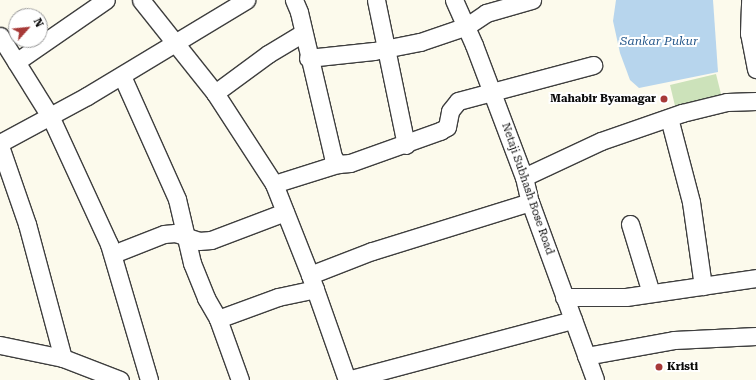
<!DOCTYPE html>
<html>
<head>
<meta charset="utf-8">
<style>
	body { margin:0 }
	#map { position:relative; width:756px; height:380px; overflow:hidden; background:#fcfaec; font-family:"Roboto Serif",serif }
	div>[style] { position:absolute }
	.green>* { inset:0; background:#cce2ba }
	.water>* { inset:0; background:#b7d5ed }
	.roads { filter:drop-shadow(1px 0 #3e3e3e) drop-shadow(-1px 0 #3e3e3e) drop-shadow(0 1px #3e3e3e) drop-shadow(0 -1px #3e3e3e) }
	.minor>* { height:17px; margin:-8.5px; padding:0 8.5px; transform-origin:8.5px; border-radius:8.5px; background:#fff }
	.dots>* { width:11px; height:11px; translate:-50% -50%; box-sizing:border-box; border:2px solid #fff; border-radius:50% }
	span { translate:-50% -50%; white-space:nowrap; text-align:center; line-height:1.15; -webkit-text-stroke:4px #fff; paint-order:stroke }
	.poi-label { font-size:11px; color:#0b0b0b; font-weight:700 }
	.right { translate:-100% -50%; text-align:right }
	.left { translate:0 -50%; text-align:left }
	.street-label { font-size:11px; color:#0b0b0b }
	.water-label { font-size:12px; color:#26588b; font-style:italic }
	.north { position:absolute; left:8px; top:8px; width:40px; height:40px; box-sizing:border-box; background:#fff; border:1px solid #9d9d9d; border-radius:50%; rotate:63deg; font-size:11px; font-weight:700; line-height:16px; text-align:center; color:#0b0b0b }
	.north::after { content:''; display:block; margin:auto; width:14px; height:18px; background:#a73937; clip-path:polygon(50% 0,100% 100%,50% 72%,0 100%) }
</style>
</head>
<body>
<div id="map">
	<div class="green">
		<i style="clip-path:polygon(716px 74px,722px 98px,676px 110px,670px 85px)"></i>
	</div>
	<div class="water">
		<i style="clip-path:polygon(616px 0,713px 0,718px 72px,639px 88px,630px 80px,620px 53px,613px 21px)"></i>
	</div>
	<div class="roads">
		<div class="minor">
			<i style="left:141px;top:0;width:119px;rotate:51.5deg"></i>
			<i style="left:215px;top:93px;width:108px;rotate:57deg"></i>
			<i style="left:274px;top:184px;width:98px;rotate:68.4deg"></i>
			<i style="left:310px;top:275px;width:111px;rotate:70.6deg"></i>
			<i style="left:294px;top:0;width:13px;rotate:67deg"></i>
			<i style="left:299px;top:12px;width:149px;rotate:76.8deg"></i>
			<i style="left:333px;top:157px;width:9px;rotate:54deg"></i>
			<i style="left:338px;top:164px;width:12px;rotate:-5deg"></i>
			<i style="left:350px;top:163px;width:96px;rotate:-19.6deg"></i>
			<i style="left:440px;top:131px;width:8px;rotate:-30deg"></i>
			<i style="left:447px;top:127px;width:16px;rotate:-79deg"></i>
			<i style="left:450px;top:111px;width:13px;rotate:-51deg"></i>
			<i style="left:458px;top:101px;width:140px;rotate:-14.9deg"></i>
			<i style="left:376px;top:0;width:148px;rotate:78.3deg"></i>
			<i style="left:454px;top:0;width:49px;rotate:66deg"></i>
			<i style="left:474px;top:45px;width:141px;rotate:69.3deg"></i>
			<i style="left:524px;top:177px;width:26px;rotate:77deg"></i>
			<i style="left:530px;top:202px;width:189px;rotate:69.9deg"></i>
			<i style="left:756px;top:32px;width:7px;rotate:172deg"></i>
			<i style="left:749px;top:33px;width:37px;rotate:79deg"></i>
			<i style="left:749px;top:33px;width:33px;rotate:-88deg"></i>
			<i style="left:0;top:36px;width:97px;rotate:58.1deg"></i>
			<i style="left:51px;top:118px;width:139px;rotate:65.3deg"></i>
			<i style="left:109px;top:244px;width:142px;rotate:73.6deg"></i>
			<i style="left:308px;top:58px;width:66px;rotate:-6.1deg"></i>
			<i style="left:374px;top:51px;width:47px;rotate:-11.1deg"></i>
			<i style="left:420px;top:42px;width:50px;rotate:-18.8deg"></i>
			<i style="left:467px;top:26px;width:23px;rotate:-34deg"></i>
			<i style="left:486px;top:13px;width:48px;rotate:-15.8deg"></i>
			<i style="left:16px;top:62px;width:109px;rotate:-34.6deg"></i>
			<i style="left:122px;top:76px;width:135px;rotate:65.9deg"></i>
			<i style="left:177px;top:199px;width:66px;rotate:76.8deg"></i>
			<i style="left:192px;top:263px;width:38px;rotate:68deg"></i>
			<i style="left:206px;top:298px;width:24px;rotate:60deg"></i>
			<i style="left:218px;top:319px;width:64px;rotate:-20.1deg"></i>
			<i style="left:278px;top:297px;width:38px;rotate:-12deg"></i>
			<i style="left:215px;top:93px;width:66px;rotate:-36.3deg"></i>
			<i style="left:268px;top:54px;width:41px;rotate:-31deg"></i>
			<i style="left:669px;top:118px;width:87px;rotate:75.3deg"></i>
			<i style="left:691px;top:202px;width:85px;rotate:81.9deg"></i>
			<i style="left:0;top:143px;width:99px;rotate:-28.4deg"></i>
			<i style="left:87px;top:96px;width:186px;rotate:-31.1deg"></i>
			<i style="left:0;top:146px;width:83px;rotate:70.9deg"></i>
			<i style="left:27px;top:224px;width:139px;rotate:75deg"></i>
			<i style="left:524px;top:177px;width:85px;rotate:-25.1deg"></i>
			<i style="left:601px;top:141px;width:86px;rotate:-19.1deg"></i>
			<i style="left:682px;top:113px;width:46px;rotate:-13.7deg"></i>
			<i style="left:727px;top:102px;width:29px;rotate:-2deg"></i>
			<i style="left:274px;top:184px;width:67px;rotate:-17.4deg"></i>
			<i style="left:630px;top:224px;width:72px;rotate:73.1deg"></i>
			<i style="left:113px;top:254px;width:55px;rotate:-21.4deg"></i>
			<i style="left:164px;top:234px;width:11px;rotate:-5deg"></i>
			<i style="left:175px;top:233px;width:25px;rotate:18deg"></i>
			<i style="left:199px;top:241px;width:12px;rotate:-5deg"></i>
			<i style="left:211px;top:240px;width:79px;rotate:-20.7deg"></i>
			<i style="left:310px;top:275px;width:66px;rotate:-21.2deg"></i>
			<i style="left:372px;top:251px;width:165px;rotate:-17.2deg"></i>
			<i style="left:564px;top:297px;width:62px"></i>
			<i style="left:626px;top:297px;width:131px;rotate:-8.3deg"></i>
			<i style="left:218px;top:319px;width:65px;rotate:70.2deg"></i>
			<i style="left:0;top:345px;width:64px;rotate:11.7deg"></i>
			<i style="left:63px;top:358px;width:61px;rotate:21.1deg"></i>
			<i style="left:586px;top:356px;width:89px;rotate:-10.3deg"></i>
			<i style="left:674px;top:340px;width:82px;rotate:-2.8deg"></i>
			<i style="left:347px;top:380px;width:234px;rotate:-14.9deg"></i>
		</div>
	</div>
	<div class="dots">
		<i style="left:664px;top:99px;background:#a73937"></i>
		<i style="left:659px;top:367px;background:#a73937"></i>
	</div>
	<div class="poi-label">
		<span class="right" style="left:656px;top:99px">Mahabir Byamagar</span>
		<span class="left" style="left:667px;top:367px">Kristi</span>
	</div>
	<div class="street-label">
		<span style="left:527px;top:189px;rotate:71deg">Netaji Subhash Bose Road</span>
	</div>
	<div class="water-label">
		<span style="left:659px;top:42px">Sankar Pukur</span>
	</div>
	<div class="north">N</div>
</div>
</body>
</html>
